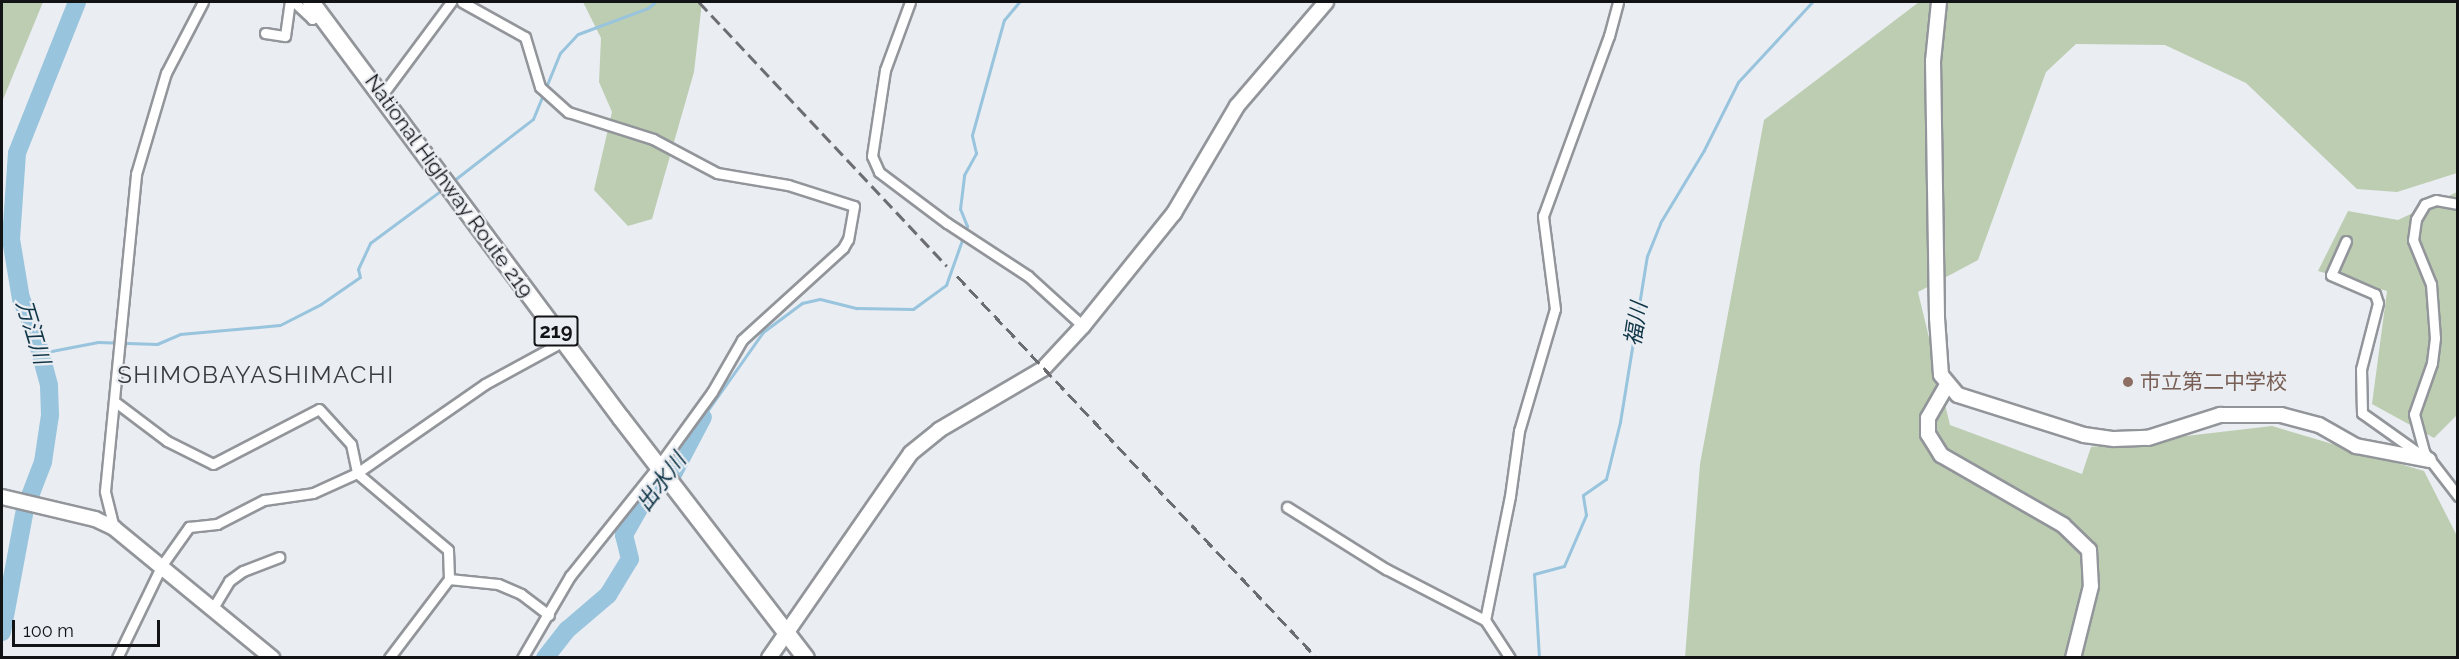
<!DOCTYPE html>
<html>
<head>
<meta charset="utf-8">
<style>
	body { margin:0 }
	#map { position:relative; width:2459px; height:659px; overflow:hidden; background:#eaedf2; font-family:Raleway,"Noto Sans JP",sans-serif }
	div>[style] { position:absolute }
	.green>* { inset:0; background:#bdcdb1 }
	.stream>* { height:3px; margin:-1.5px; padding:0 1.5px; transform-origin:1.5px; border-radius:1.5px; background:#98c4dd }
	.river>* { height:18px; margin:-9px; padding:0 9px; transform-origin:9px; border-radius:9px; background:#98c4dd }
	.roads { filter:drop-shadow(2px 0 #92959a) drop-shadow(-2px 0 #92959a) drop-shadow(0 2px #92959a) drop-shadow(0 -2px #92959a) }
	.street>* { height:9px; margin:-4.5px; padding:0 4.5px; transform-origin:4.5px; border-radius:4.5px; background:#fff }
	.secondary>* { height:14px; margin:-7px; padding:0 7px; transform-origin:7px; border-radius:7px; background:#fff }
	.highway>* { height:16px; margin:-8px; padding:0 8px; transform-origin:8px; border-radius:8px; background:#fff }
	.rail>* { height:3px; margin-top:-1.5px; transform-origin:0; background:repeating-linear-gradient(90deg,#6c6d71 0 12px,transparent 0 18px) }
	.dots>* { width:16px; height:16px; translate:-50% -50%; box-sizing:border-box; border:3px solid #eaedf2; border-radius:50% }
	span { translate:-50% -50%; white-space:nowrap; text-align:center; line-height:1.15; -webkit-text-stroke:4.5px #eaedf2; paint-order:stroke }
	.shield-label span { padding:2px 4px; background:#eaedf2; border:2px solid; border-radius:4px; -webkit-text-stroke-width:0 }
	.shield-label { font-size:20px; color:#121315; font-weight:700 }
	.street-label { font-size:21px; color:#121315 }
	.education-label { font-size:21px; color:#785e54 }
	.left { translate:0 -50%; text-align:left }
	.water-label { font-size:22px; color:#0f3547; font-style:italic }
	.quarter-label { font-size:24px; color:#3a3c40; letter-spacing:1.5px }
	.frame { position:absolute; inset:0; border:3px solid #121315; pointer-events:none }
	.scale { position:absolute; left:12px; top:620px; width:148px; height:27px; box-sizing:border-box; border:3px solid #121315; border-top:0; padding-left:8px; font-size:18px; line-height:21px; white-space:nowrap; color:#121315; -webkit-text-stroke:4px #eaedf2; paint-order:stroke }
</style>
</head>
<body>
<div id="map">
	<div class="green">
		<i style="clip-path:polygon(2px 2px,43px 2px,2px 102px)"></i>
		<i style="clip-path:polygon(583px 2px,702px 2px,694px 72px,652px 219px,628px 226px,594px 190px,612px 112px,599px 82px,601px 38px)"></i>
		<i style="clip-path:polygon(1919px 2px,2457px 2px,2457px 173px,2397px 192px,2357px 189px,2246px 83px,2165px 45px,2076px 44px,2046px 72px,1978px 260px,1918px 292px,1950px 425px,2082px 474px,2091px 447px,2272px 426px,2424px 471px,2457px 536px,2457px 657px,1685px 658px,1700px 464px,1764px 120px)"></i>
		<i style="clip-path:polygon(2457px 192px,2457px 415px,2434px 438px,2372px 404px,2387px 291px,2318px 271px,2348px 211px,2398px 220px)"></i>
	</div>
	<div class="stream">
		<i style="left:453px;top:181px;width:101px;rotate:-37.8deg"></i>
		<i style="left:533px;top:119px;width:71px;rotate:-67.8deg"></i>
		<i style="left:560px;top:53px;width:26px;rotate:-47deg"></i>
		<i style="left:578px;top:34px;width:75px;rotate:-20.4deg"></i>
		<i style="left:648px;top:8px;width:9px;rotate:-41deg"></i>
		<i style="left:41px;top:353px;width:58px;rotate:-10.9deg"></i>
		<i style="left:98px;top:342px;width:59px;rotate:1.9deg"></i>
		<i style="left:157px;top:344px;width:25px;rotate:-23deg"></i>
		<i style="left:180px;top:334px;width:100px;rotate:-5.1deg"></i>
		<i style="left:280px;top:325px;width:46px;rotate:-27.1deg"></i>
		<i style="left:321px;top:304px;width:47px;rotate:-34.7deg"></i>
		<i style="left:360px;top:277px;width:8px;rotate:-104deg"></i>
		<i style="left:358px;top:269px;width:29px;rotate:-65deg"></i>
		<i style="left:370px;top:243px;width:91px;rotate:-36.5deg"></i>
		<i style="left:703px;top:417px;width:104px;rotate:-54.8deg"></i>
		<i style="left:763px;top:332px;width:49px;rotate:-36.6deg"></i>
		<i style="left:802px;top:303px;width:18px;rotate:-13deg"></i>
		<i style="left:820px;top:299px;width:38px;rotate:14deg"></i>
		<i style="left:857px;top:308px;width:56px;rotate:1deg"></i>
		<i style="left:913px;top:309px;width:41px;rotate:-36deg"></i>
		<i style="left:946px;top:285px;width:63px;rotate:-70.4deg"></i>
		<i style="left:967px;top:226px;width:18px;rotate:-112deg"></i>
		<i style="left:960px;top:209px;width:34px;rotate:-83deg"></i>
		<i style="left:964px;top:175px;width:25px;rotate:-61deg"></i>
		<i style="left:976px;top:153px;width:18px;rotate:-103deg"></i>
		<i style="left:972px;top:135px;width:119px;rotate:-74.5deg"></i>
		<i style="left:1004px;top:20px;width:23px;rotate:-50deg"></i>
		<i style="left:1539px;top:658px;width:84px;rotate:-93.4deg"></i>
		<i style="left:1534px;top:574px;width:31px;rotate:-15deg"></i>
		<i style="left:1564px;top:566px;width:56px;rotate:-66.7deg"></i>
		<i style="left:1586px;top:515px;width:20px;rotate:-99deg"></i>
		<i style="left:1583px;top:495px;width:28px;rotate:-35deg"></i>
		<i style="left:1606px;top:479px;width:59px;rotate:-76.2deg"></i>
		<i style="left:1620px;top:422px;width:168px;rotate:-80.8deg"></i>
		<i style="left:1647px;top:256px;width:35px;rotate:-68deg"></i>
		<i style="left:1660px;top:223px;width:85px;rotate:-58.9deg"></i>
		<i style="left:1704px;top:150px;width:76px;rotate:-63.4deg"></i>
		<i style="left:1738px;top:82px;width:109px;rotate:-47.2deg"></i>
	</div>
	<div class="river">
		<i style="left:2px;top:632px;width:125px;rotate:-79.4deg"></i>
		<i style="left:25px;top:509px;width:50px;rotate:-69deg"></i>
		<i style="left:43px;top:462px;width:48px;rotate:-81.5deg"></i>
		<i style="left:50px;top:415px;width:30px;rotate:-92deg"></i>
		<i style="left:49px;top:385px;width:54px;rotate:-105.1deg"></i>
		<i style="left:35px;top:333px;width:37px;rotate:-112deg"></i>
		<i style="left:21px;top:299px;width:61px;rotate:-99.5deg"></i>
		<i style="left:11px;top:239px;width:86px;rotate:-86deg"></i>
		<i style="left:17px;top:153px;width:162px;rotate:-68.3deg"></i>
		<i style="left:545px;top:658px;width:36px;rotate:-52deg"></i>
		<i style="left:567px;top:630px;width:54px;rotate:-40.5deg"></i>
		<i style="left:608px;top:595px;width:42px;rotate:-58.6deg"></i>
		<i style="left:630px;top:559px;width:25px;rotate:-104deg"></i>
		<i style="left:624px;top:535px;width:56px;rotate:-60.3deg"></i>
		<i style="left:652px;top:486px;width:26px;rotate:-32deg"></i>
		<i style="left:674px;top:472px;width:62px;rotate:-62.2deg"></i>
	</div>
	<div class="roads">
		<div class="street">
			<i style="left:294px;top:2px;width:25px;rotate:43deg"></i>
			<i style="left:312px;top:19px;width:9px;rotate:-32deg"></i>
			<i style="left:462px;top:2px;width:72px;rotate:29.1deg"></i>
			<i style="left:525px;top:37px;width:52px;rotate:73.3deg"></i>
			<i style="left:540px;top:87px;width:38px;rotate:42deg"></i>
			<i style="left:568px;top:112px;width:89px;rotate:17.6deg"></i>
			<i style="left:653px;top:139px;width:72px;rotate:28deg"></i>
			<i style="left:717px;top:173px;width:72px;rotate:9.6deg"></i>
			<i style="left:788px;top:185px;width:69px;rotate:17.7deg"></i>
			<i style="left:854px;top:206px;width:34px;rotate:100deg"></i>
			<i style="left:848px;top:239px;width:10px;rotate:119deg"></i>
			<i style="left:843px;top:248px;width:137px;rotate:137.7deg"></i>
			<i style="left:742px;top:340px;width:60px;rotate:120deg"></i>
			<i style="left:712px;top:392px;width:90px;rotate:126deg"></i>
			<i style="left:659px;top:465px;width:142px;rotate:128.7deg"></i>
			<i style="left:570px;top:576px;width:95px;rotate:120.3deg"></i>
			<i style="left:910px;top:2px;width:72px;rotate:110.2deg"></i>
			<i style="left:885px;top:70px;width:87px;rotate:98.6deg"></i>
			<i style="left:872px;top:156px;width:17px;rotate:66deg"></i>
			<i style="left:879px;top:172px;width:85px;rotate:36.9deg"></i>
			<i style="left:947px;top:223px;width:97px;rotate:33.2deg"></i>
			<i style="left:1028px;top:276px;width:74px;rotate:42.3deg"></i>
			<i style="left:265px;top:33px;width:20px;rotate:9deg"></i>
			<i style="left:285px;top:36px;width:34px;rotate:-82deg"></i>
			<i style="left:382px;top:95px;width:116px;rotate:-53.4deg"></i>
			<i style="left:2458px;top:204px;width:22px;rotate:-170deg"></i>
			<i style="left:2436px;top:200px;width:12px;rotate:160deg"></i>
			<i style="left:2425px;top:204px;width:17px;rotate:121deg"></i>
			<i style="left:2416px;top:219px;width:21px;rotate:98deg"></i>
			<i style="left:2413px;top:240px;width:48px;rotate:67.8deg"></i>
			<i style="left:2431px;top:284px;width:54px;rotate:85.8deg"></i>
			<i style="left:2435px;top:338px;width:25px;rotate:97deg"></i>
			<i style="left:2432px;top:363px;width:54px;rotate:109.4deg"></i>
			<i style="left:2414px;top:414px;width:39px;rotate:75deg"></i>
			<i style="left:2424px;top:452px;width:56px;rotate:52.3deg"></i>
			<i style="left:2346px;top:241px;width:37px;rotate:114deg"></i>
			<i style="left:2331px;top:275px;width:48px;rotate:23.4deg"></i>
			<i style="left:2375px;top:294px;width:9px;rotate:72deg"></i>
			<i style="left:2378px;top:303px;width:68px;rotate:104.4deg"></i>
			<i style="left:2361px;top:369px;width:44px;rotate:88.7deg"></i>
			<i style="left:2362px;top:413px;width:76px;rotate:35.4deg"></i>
			<i style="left:114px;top:401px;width:66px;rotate:37deg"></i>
			<i style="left:167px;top:441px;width:51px;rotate:26.6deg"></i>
			<i style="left:213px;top:464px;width:119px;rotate:-27.4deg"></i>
			<i style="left:319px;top:409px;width:47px;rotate:47.6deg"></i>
			<i style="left:351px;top:444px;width:30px;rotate:78deg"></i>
			<i style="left:357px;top:473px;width:119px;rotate:40.2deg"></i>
			<i style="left:448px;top:550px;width:29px;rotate:88deg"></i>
			<i style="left:449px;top:579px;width:49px;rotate:5.8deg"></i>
			<i style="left:498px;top:584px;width:25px;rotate:23deg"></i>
			<i style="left:521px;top:594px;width:35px;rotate:37deg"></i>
			<i style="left:1287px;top:507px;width:117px;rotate:32.1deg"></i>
			<i style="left:1386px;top:569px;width:111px;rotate:27.3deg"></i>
			<i style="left:1485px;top:620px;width:45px;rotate:56.7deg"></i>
			<i style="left:114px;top:528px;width:38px;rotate:-104deg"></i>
			<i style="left:105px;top:491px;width:319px;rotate:-84.4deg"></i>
			<i style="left:136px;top:174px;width:105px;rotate:-73.5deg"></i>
			<i style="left:166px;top:73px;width:80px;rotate:-62.5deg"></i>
			<i style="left:213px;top:608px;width:31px;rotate:-59deg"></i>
			<i style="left:229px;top:581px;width:17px;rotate:-36deg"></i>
			<i style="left:243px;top:571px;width:39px;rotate:-21deg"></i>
			<i style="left:1485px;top:620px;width:126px;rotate:-78.6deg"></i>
			<i style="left:1510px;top:496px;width:66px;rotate:-82.1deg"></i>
			<i style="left:1519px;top:431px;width:127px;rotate:-73.6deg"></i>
			<i style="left:1555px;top:309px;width:94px;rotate:-97.4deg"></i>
			<i style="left:1543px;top:216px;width:192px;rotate:-69.9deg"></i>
			<i style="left:1609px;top:36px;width:35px;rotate:-75deg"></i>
			<i style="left:117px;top:658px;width:103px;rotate:-64.2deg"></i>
			<i style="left:162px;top:565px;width:47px;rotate:-54.6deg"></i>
			<i style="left:189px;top:527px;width:28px;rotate:-6deg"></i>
			<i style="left:217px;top:524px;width:53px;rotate:-27.1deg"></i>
			<i style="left:264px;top:500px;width:49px;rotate:-8.1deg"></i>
			<i style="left:313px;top:493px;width:48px;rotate:-24.4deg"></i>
			<i style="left:357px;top:473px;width:156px;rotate:-34.8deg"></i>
			<i style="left:485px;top:384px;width:90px;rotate:-28.6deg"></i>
			<i style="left:389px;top:658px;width:99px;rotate:-52.8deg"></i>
		</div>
		<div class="secondary">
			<i style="left:1939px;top:2px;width:59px;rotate:95.8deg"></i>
			<i style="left:1933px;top:61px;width:257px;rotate:89.1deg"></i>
			<i style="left:1937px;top:318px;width:57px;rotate:86deg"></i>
			<i style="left:1941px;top:375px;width:26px;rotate:50deg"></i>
			<i style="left:1958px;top:395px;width:132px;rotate:17.6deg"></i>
			<i style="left:2084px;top:435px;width:30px;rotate:8deg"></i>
			<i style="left:2114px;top:439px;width:34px;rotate:-2deg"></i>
			<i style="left:2148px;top:438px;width:76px;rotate:-17.7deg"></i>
			<i style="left:2220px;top:415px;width:61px"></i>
			<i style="left:2281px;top:415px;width:39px;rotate:15deg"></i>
			<i style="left:2319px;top:425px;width:43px;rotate:29.6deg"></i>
			<i style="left:2356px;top:446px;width:74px;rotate:10.9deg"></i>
			<i style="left:1947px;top:385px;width:38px;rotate:120deg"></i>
			<i style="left:1928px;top:418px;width:16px;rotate:90deg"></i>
			<i style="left:1928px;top:434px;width:25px;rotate:58deg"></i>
			<i style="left:1941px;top:455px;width:141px;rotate:29.8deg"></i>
			<i style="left:2063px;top:525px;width:36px;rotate:44deg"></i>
			<i style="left:2089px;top:550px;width:36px;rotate:87deg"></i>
			<i style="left:2091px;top:586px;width:74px;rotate:104deg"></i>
			<i style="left:2px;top:497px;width:96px;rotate:13.3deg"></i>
			<i style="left:95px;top:519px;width:21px;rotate:25deg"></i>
			<i style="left:114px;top:528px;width:205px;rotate:39.4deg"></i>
			<i style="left:769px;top:658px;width:249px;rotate:-55.3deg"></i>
			<i style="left:911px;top:453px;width:36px;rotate:-39deg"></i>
			<i style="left:939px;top:430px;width:121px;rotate:-30.4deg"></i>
			<i style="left:1043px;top:369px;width:59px;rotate:-47.1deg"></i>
			<i style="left:1083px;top:326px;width:145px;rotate:-51.2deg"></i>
			<i style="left:1174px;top:213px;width:124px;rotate:-59.5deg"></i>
			<i style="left:1237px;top:106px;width:137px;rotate:-49.4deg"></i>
		</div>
		<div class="highway">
			<i style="left:311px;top:2px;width:519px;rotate:53.31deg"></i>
			<i style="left:621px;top:418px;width:303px;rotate:52.4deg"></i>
		</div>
	</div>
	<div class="rail">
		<i style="left:699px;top:2px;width:362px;rotate:46.8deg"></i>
		<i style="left:957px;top:276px;width:525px;rotate:46.7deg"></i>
	</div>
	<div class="dots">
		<i style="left:2128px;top:382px;background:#8d6e63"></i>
	</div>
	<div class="shield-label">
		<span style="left:556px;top:331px">219</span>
	</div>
	<div class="street-label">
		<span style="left:449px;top:186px;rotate:54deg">National Highway Route 219</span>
	</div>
	<div class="education-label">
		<span class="left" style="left:2140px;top:382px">市立第二中学校</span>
	</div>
	<div class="water-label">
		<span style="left:1636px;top:324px;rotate:-81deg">福川</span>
		<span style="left:33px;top:332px;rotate:73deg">万江川</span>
		<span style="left:661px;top:482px;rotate:-53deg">出水川</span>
	</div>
	<div class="quarter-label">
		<span style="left:256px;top:375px">SHIMOBAYASHIMACHI</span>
	</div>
	<div class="frame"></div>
	<div class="scale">100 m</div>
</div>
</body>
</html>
